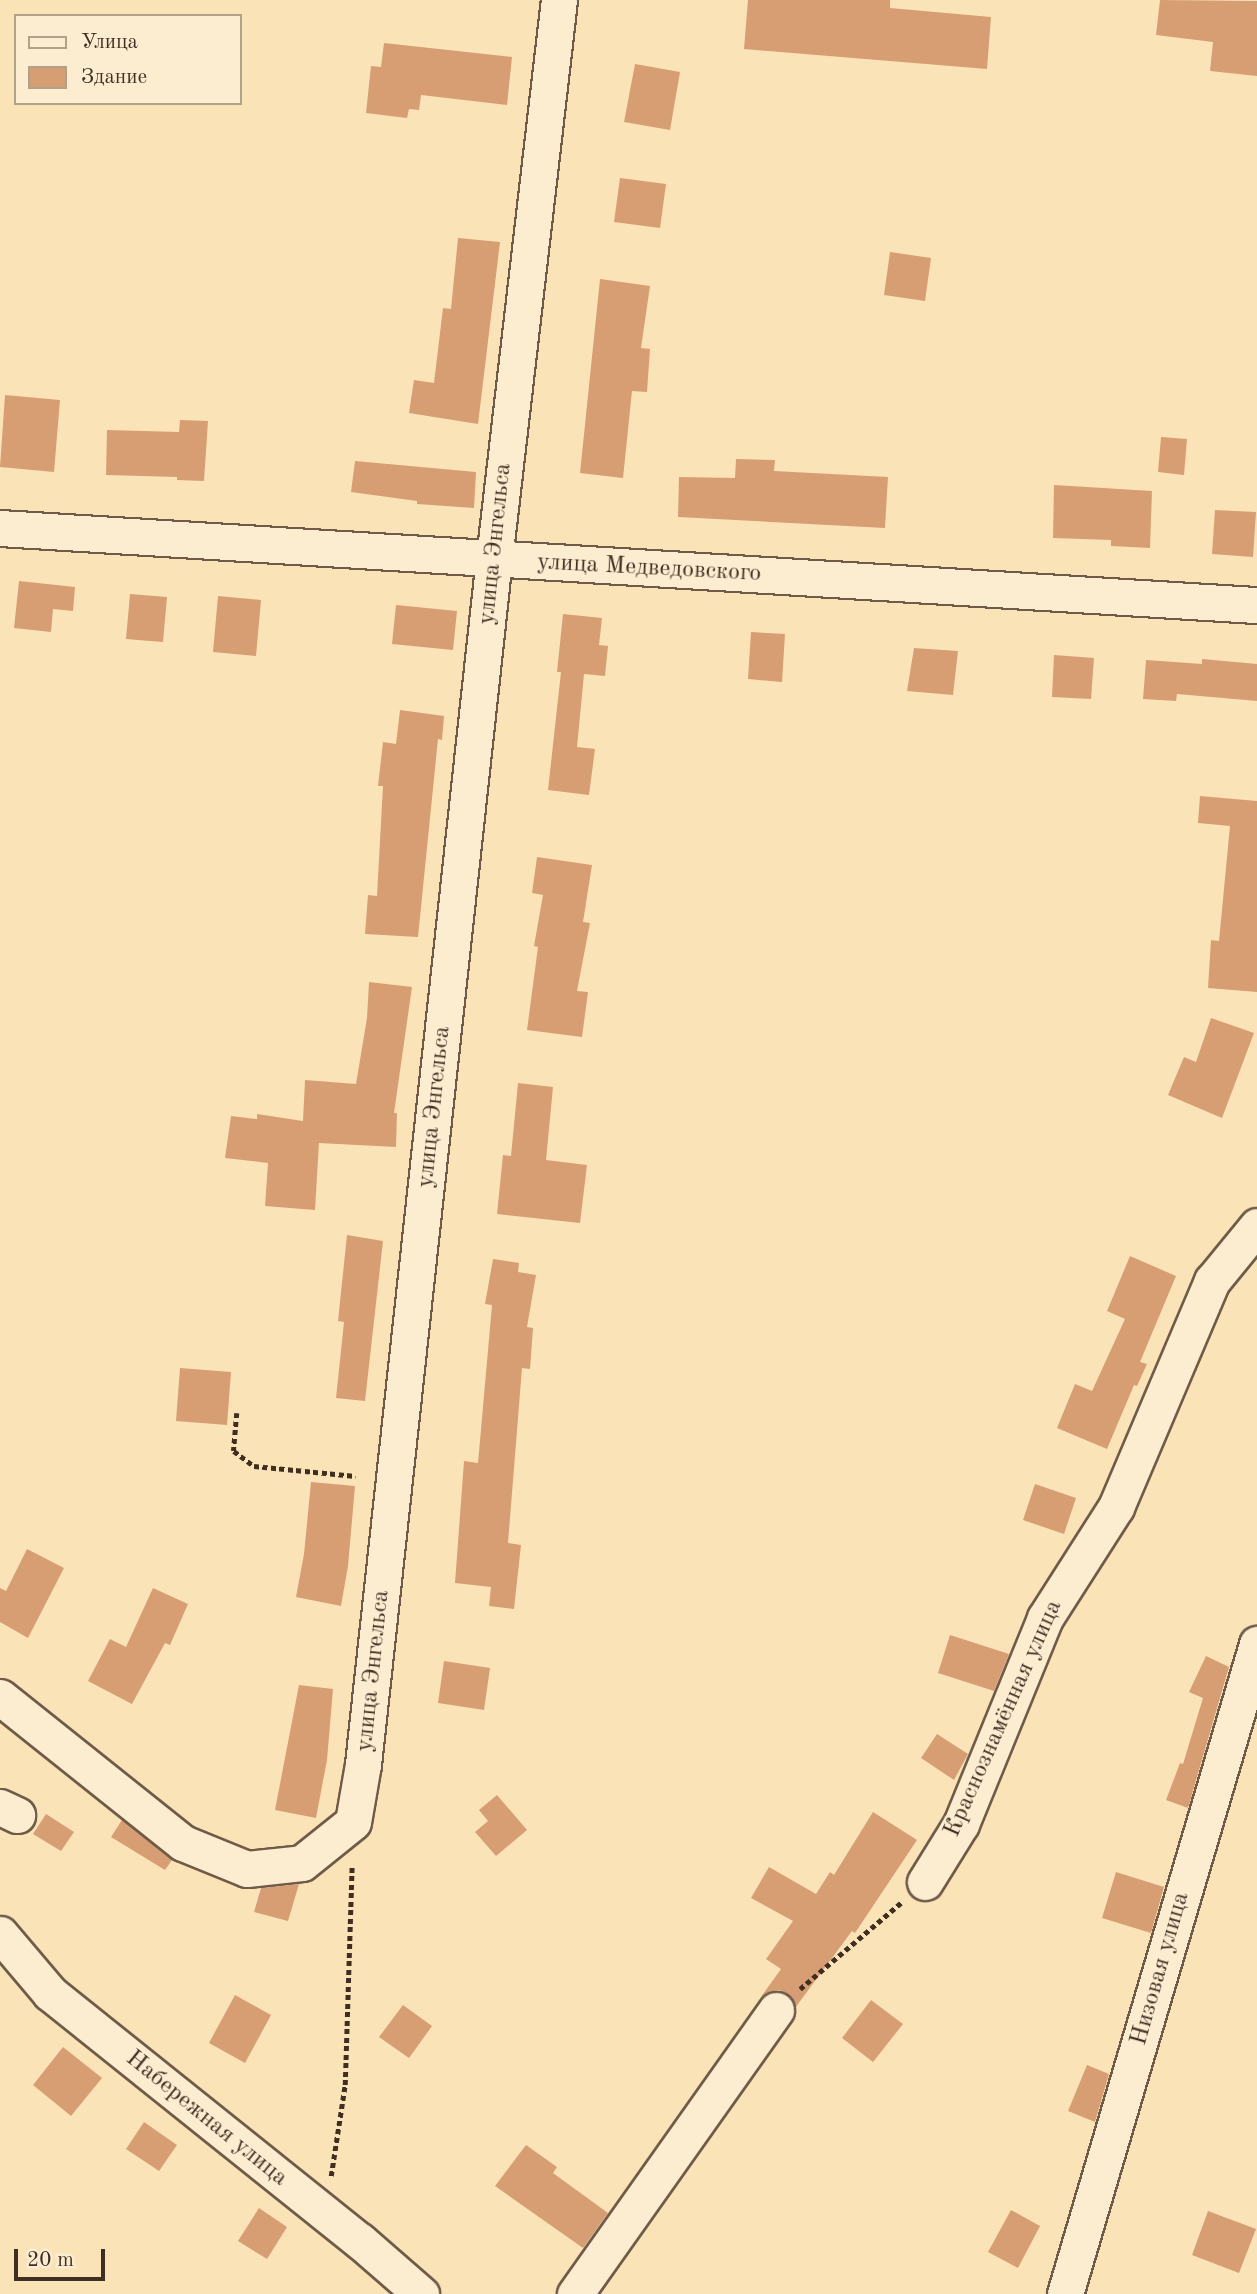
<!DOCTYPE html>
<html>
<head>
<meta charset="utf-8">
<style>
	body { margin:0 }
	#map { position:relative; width:1257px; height:2294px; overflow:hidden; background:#fbe3b8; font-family:"Old Standard TT",serif }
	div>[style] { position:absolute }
	.building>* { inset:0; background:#d89e73 }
	.path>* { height:4.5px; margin-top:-2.25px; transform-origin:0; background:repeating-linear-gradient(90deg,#402e22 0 5px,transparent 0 8.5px) }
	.roads { filter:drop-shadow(2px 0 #6f5b48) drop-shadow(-2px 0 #6f5b48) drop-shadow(0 2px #6f5b48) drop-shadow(0 -2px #6f5b48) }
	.minor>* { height:35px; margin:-17.5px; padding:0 17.5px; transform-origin:17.5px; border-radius:17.5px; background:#fcedd1 }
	span { translate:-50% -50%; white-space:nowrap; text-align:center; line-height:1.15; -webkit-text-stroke:5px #fcedd1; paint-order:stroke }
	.street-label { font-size:24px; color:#402e22 }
	.legend { position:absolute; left:14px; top:14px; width:228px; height:91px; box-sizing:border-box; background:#fcedd1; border:2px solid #b1a18b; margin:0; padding:9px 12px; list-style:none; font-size:21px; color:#402e22 }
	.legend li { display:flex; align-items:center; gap:14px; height:35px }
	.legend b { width:35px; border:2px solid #b1a18b }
	.scale { position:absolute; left:14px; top:2249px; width:91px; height:32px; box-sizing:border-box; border:4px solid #402e22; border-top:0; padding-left:9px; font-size:21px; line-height:24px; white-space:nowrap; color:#402e22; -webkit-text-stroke:5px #fcedd1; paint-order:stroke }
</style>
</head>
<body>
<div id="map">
	<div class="building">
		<i style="clip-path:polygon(748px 0,890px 0,890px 8px,991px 17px,987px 69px,744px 49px)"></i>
		<i style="clip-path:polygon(1160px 0,1257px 1px,1257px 76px,1210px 71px,1213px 42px,1156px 35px)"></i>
		<i style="clip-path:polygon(384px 43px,512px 57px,507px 105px,421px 95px,419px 110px,409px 109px,407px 118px,366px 113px,371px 66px,381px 67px)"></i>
		<i style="clip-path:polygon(635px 64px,680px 72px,670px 130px,624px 122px)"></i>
		<i style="clip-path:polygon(620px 178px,666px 184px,660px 228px,614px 222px)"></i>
		<i style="clip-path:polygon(458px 238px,500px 242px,478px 424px,409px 413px,414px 380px,434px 383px,443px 308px,451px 309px)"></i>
		<i style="clip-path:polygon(890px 252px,931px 258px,925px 301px,884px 295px)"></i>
		<i style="clip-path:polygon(600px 279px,650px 286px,641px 348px,650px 349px,647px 392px,632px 391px,623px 478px,580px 473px)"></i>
		<i style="clip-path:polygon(5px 395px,60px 400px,54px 472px,0 467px)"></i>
		<i style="clip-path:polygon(180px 420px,208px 421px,204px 481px,177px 480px,177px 477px,106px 475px,107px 430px,179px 432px)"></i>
		<i style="clip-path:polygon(1161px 437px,1187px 439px,1184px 475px,1158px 472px)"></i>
		<i style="clip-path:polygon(736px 459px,775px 460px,774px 471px,888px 477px,885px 528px,678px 517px,679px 477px,735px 478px)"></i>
		<i style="clip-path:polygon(355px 461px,476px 472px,474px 508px,417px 504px,417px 501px,351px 492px)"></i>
		<i style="clip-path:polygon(1054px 485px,1152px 491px,1150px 548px,1111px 546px,1111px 540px,1053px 538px)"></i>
		<i style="clip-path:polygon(1215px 510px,1256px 512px,1253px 557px,1212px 554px)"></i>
		<i style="clip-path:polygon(19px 581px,75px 587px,73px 611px,53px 609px,51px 632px,14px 628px)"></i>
		<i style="clip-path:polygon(130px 594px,167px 597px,163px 642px,126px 639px)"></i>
		<i style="clip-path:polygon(218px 596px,261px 600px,256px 656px,213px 652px)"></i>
		<i style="clip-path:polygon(396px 605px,457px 611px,453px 650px,392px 644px)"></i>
		<i style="clip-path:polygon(563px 614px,602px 618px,599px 645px,608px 646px,605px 676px,584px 674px,577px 747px,595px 749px,589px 795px,548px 790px,561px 672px,557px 672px)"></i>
		<i style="clip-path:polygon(751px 632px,785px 634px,782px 682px,748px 679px)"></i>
		<i style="clip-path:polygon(914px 648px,958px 651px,953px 695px,907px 691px)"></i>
		<i style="clip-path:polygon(1054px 655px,1094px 658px,1091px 699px,1052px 697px)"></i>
		<i style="clip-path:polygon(1202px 659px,1257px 664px,1257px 701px,1177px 694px,1176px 701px,1143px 699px,1146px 660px,1202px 664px)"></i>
		<i style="clip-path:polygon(400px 710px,444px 716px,442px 740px,438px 739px,418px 937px,365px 934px,368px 895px,377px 896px,383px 786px,378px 786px,383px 742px,396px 744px)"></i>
		<i style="clip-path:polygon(1200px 796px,1257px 801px,1257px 992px,1208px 988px,1211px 940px,1219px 941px,1230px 826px,1198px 823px)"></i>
		<i style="clip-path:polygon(537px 857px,592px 865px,583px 922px,590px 923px,577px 991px,588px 992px,582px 1037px,527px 1030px,538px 947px,534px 946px,543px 895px,532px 893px)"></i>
		<i style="clip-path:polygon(369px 982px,412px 987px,394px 1113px,397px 1113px,396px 1147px,319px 1143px,315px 1210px,265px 1206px,268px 1163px,225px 1158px,231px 1116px,257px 1119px,257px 1114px,303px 1121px,305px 1080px,356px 1084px,367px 1018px)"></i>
		<i style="clip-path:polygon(1211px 1018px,1254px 1033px,1222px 1118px,1168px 1095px,1184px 1057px,1196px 1062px)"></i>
		<i style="clip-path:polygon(518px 1083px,553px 1087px,546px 1160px,587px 1165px,580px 1223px,497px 1214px,503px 1155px,511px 1156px)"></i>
		<i style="clip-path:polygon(347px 1235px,383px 1241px,365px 1401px,336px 1398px,344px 1322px,338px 1321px)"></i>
		<i style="clip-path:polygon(1130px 1256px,1176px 1276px,1140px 1362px,1147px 1364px,1137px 1386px,1134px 1385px,1107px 1449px,1057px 1428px,1075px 1384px,1092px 1391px,1125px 1319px,1107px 1311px)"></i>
		<i style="clip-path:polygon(493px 1259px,519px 1263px,518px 1272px,536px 1275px,527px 1327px,533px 1328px,530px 1369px,522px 1368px,508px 1543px,521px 1545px,514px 1609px,489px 1606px,491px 1587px,455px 1583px,464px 1461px,478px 1463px,492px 1305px,485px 1304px)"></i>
		<i style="clip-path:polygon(180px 1368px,231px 1372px,227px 1425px,176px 1421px)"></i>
		<i style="clip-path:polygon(311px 1482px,355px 1486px,348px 1566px,341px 1606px,296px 1597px,304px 1554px)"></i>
		<i style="clip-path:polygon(1035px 1484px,1076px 1498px,1064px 1534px,1023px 1520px)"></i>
		<i style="clip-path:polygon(27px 1549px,64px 1568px,28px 1638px,0 1622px,0 1588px,6px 1591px)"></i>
		<i style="clip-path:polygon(153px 1588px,188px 1604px,170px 1645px,165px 1643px,132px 1704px,88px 1681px,110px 1639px,126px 1647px)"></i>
		<i style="clip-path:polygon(950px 1635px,1009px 1654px,994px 1691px,938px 1673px)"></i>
		<i style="clip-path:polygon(1206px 1656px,1229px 1667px,1188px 1808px,1166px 1800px,1180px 1763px,1183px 1764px,1203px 1698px,1189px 1692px)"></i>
		<i style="clip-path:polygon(444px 1661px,490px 1668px,484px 1710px,438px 1703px)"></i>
		<i style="clip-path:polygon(299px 1685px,333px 1689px,327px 1760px,316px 1818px,275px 1810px)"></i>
		<i style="clip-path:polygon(937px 1734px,968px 1754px,954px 1780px,921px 1758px)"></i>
		<i style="clip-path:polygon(497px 1795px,527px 1830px,496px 1856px,475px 1832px,488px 1821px,479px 1810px)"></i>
		<i style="clip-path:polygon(873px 1812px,917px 1840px,855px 1933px,852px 1931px,795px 2008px,788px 1994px,779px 1990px,768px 1992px,761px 1997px,781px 1969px,766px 1959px,793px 1921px,751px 1898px,769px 1867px,816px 1894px,830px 1872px,834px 1875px)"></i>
		<i style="clip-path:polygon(46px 1814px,74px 1832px,61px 1851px,33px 1834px)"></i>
		<i style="clip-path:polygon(122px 1820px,172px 1860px,165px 1870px,111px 1837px)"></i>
		<i style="clip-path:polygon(1116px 1872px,1164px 1887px,1151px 1933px,1102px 1918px)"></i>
		<i style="clip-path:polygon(299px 1884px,288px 1921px,254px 1912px,261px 1888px)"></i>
		<i style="clip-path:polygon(235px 1995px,271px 2015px,245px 2063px,209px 2043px)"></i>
		<i style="clip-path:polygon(871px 2000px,903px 2024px,873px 2062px,842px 2038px)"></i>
		<i style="clip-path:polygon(403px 2005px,432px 2026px,409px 2058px,379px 2037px)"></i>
		<i style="clip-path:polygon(63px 2047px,102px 2078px,71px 2116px,33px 2085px)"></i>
		<i style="clip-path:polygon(1087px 2065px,1109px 2074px,1095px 2122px,1068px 2111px)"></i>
		<i style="clip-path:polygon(144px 2122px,177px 2145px,159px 2171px,126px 2149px)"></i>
		<i style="clip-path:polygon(526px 2145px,557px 2167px,553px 2173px,608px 2213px,583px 2248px,495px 2186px)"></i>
		<i style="clip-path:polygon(259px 2208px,287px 2227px,267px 2259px,238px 2241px)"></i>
		<i style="clip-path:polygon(1011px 2210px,1040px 2226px,1018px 2268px,988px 2252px)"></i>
		<i style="clip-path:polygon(1208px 2211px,1256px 2229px,1239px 2273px,1192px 2255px)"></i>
	</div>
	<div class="path">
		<i style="left:237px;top:1413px;width:38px;rotate:95deg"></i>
		<i style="left:234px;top:1451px;width:25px;rotate:37deg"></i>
		<i style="left:254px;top:1466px;width:102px;rotate:5.6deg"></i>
		<i style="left:800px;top:1989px;width:135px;rotate:-40.5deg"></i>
		<i style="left:331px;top:2176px;width:92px;rotate:-81.3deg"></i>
		<i style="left:345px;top:2085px;width:221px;rotate:-88.2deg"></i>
	</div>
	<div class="roads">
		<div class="minor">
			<i style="left:0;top:528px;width:1259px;rotate:3.51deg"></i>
			<i style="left:0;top:1697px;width:234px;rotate:38.6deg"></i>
			<i style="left:183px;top:1843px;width:69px;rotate:22.1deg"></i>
			<i style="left:247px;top:1869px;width:55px;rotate:-6.2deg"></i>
			<i style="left:302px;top:1863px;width:65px;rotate:-38.8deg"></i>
			<i style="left:353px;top:1822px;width:59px;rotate:-80.2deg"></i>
			<i style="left:363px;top:1764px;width:1212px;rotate:-83.8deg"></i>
			<i style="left:494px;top:559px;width:563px;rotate:-83.37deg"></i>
			<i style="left:0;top:1807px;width:19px;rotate:25deg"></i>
			<i style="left:925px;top:1882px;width:68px;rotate:-58.2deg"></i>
			<i style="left:961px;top:1824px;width:222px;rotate:-67.8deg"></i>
			<i style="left:1045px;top:1618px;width:132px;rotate:-57.4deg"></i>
			<i style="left:1116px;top:1507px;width:246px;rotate:-67deg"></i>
			<i style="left:1212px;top:1281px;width:71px;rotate:-50.7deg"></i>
			<i style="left:0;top:1934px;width:77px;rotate:49.7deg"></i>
			<i style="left:50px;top:1993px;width:397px;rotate:38.7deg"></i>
			<i style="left:360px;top:2241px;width:81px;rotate:41deg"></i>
			<i style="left:575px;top:2294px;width:348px;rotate:-54.7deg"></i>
			<i style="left:1065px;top:2294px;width:678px;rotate:-73.54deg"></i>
		</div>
	</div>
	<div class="street-label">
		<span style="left:496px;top:544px;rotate:-84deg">улица Энгельса</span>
		<span style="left:649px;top:569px;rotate:3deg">улица Медведовского</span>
		<span style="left:435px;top:1107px;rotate:-84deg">улица Энгельса</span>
		<span style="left:374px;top:1671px;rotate:-84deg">улица Энгельса</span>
		<span style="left:1004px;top:1719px;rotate:-66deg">Краснознамённая улица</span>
		<span style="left:1161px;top:1969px;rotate:-74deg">Низовая улица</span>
		<span style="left:206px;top:2119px;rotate:39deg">Набережная улица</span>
	</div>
	<ul class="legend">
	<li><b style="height:9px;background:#fcedd1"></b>Улица</li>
	<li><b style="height:19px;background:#d89e73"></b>Здание</li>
	</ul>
	<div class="scale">20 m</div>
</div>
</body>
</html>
